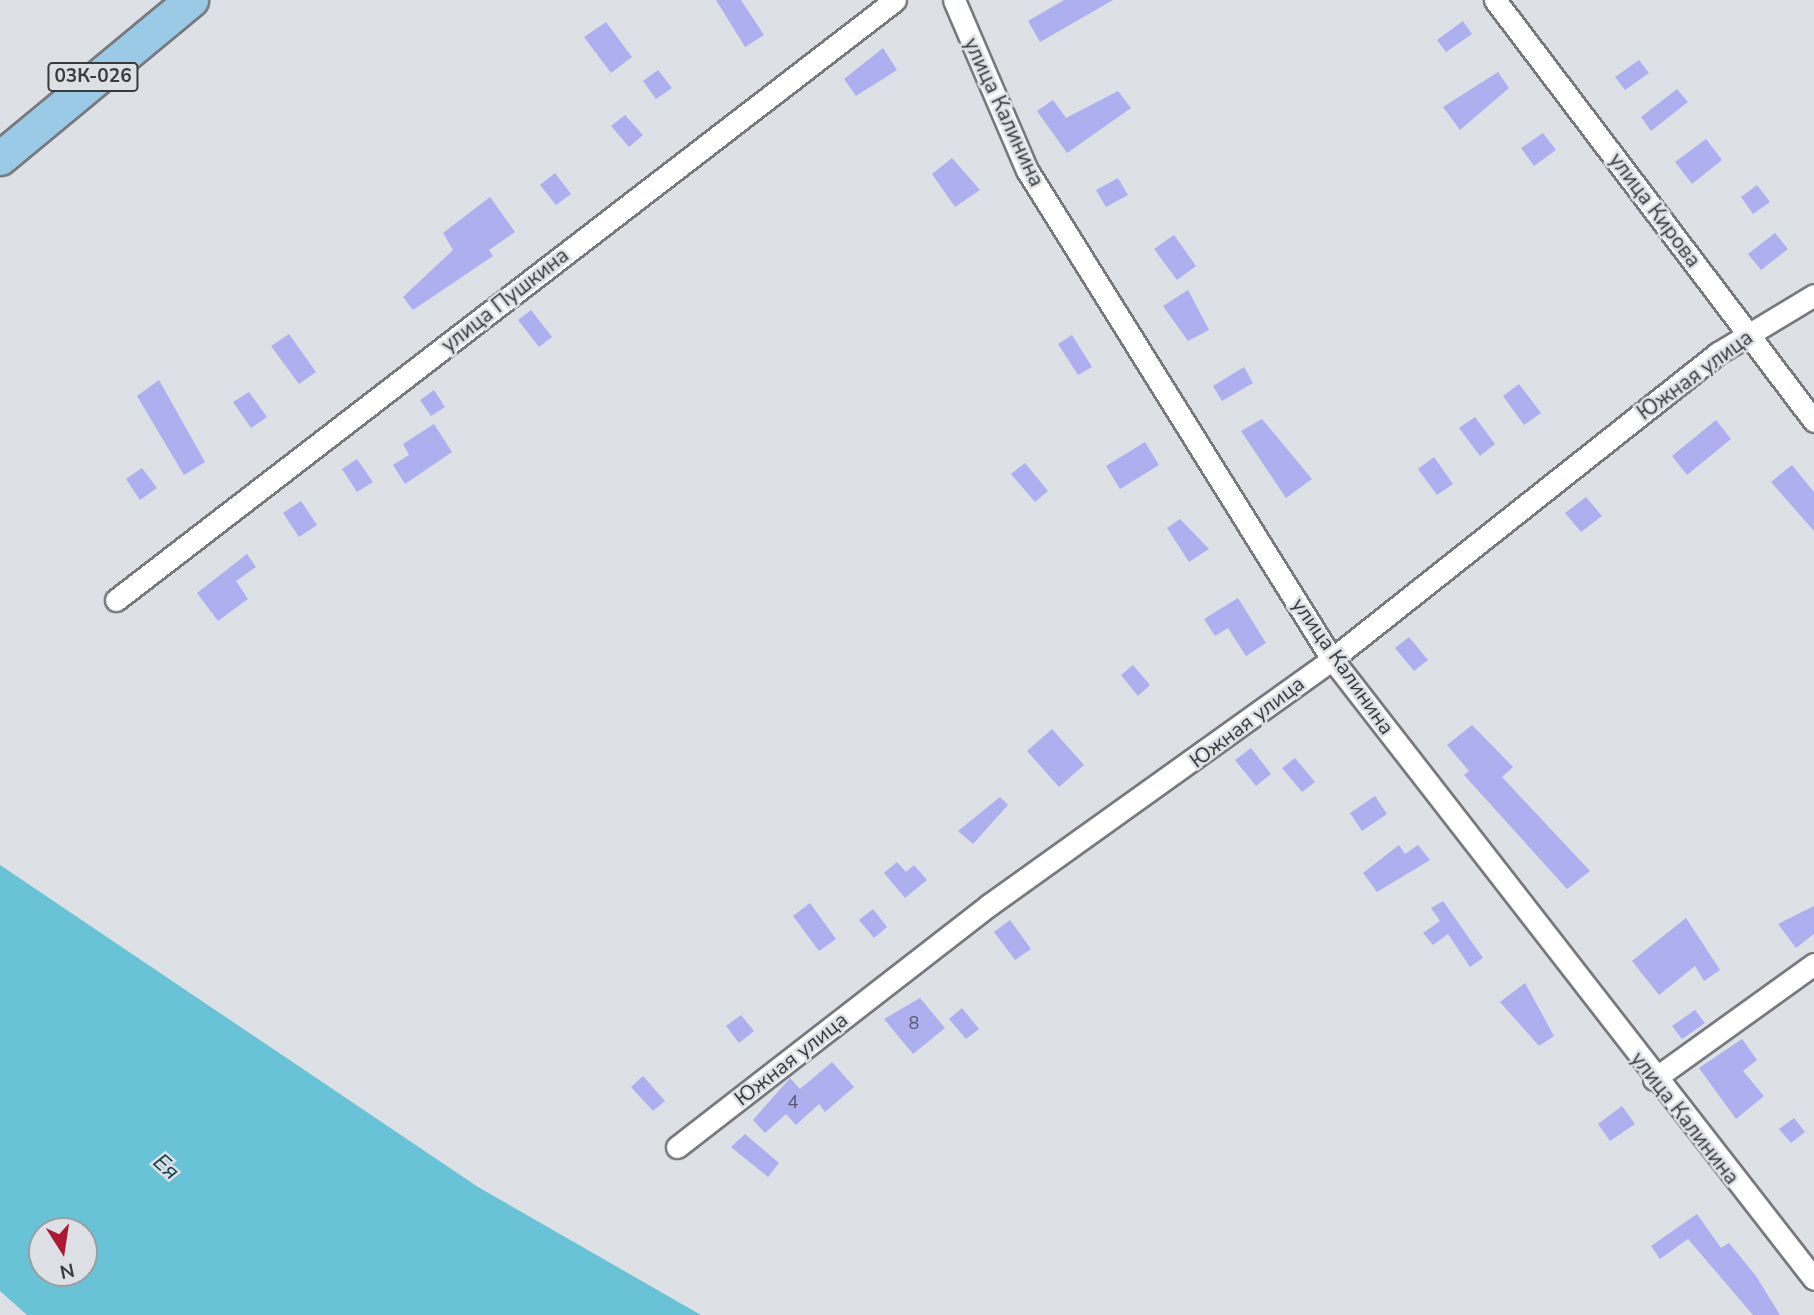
<!DOCTYPE html>
<html>
<head>
<meta charset="utf-8">
<style>
	body { margin:0 }
	#map { position:relative; width:1814px; height:1315px; overflow:hidden; background:#dde1e6; font-family:"Nunito Sans",sans-serif }
	div>[style] { position:absolute }
	.water>* { inset:0; background:#67c3d5 }
	.building>* { inset:0; background:#adafef }
	.roads { filter:drop-shadow(2px 0 #76797e) drop-shadow(-2px 0 #76797e) drop-shadow(0 2px #76797e) drop-shadow(0 -2px #76797e) }
	.street>* { height:21px; margin:-10.5px; padding:0 10.5px; transform-origin:10.5px; border-radius:10.5px; background:#fff }
	.primary>* { height:33px; margin:-16.5px; padding:0 16.5px; transform-origin:16.5px; border-radius:16.5px; background:#9acae5 }
	span { translate:-50% -50%; white-space:nowrap; text-align:center; line-height:1.15; -webkit-text-stroke:5px #dde1e6; paint-order:stroke }
	.number-label { font-size:18px; color:#56586a }
	.number-label span { -webkit-text-stroke-width:0 }
	.shield-label span { padding:2px 5px; background:#dde1e6; border:2px solid; border-radius:5px; -webkit-text-stroke-width:0 }
	.shield-label { font-size:19px; color:#393b3d; font-weight:700 }
	.street-label { font-size:21px; color:#393b3d }
	.water-label { font-size:23px; color:#164149; font-style:italic }
	.north { position:absolute; left:28px; top:1217px; width:70px; height:70px; box-sizing:border-box; background:#dde1e6; border:2px solid #9b9fa2; border-radius:50%; rotate:168deg; font-size:19px; font-weight:700; line-height:28px; text-align:center; color:#393b3d }
	.north::after { content:''; display:block; margin:auto; width:24px; height:32px; background:#ad1834; clip-path:polygon(50% 0,100% 100%,50% 72%,0 100%) }
</style>
</head>
<body>
<div id="map">
	<div class="water">
		<i style="clip-path:polygon(evenodd,0 865px,478px 1187px,701px 1315px,27px 1315px,0 1291px,0 865px,42px 1231px,84px 1231px,84px 1273px,42px 1273px,42px 1231px)"></i>
	</div>
	<div class="building">
		<i style="clip-path:polygon(716px 0,741px 0,764px 35px,745px 47px)"></i>
		<i style="clip-path:polygon(1064px 0,1113px 0,1040px 42px,1028px 21px)"></i>
		<i style="clip-path:polygon(1463px 21px,1472px 34px,1446px 52px,1437px 40px)"></i>
		<i style="clip-path:polygon(606px 22px,632px 57px,611px 73px,584px 37px)"></i>
		<i style="clip-path:polygon(883px 48px,897px 70px,856px 96px,844px 79px)"></i>
		<i style="clip-path:polygon(1639px 60px,1649px 73px,1625px 90px,1615px 77px)"></i>
		<i style="clip-path:polygon(658px 70px,672px 88px,656px 99px,643px 81px)"></i>
		<i style="clip-path:polygon(1498px 72px,1509px 88px,1460px 130px,1443px 107px)"></i>
		<i style="clip-path:polygon(1677px 89px,1688px 102px,1651px 131px,1641px 117px)"></i>
		<i style="clip-path:polygon(1118px 91px,1131px 108px,1067px 153px,1037px 111px,1053px 100px,1066px 118px)"></i>
		<i style="clip-path:polygon(625px 115px,643px 135px,629px 147px,611px 126px)"></i>
		<i style="clip-path:polygon(1543px 133px,1556px 150px,1534px 166px,1521px 148px)"></i>
		<i style="clip-path:polygon(1706px 139px,1722px 160px,1692px 184px,1675px 162px)"></i>
		<i style="clip-path:polygon(952px 158px,980px 190px,955px 207px,932px 174px)"></i>
		<i style="clip-path:polygon(555px 173px,571px 194px,556px 205px,540px 185px)"></i>
		<i style="clip-path:polygon(1118px 178px,1128px 195px,1106px 207px,1096px 190px)"></i>
		<i style="clip-path:polygon(1757px 185px,1770px 202px,1753px 214px,1741px 197px)"></i>
		<i style="clip-path:polygon(490px 197px,515px 232px,489px 250px,493px 256px,413px 310px,403px 297px,453px 250px,443px 233px)"></i>
		<i style="clip-path:polygon(1775px 233px,1788px 249px,1761px 270px,1748px 254px)"></i>
		<i style="clip-path:polygon(1174px 235px,1196px 266px,1177px 280px,1154px 249px)"></i>
		<i style="clip-path:polygon(1188px 290px,1209px 330px,1188px 341px,1163px 306px)"></i>
		<i style="clip-path:polygon(531px 310px,552px 337px,539px 347px,518px 320px)"></i>
		<i style="clip-path:polygon(289px 334px,316px 372px,299px 384px,271px 346px)"></i>
		<i style="clip-path:polygon(1072px 335px,1092px 367px,1078px 375px,1058px 344px)"></i>
		<i style="clip-path:polygon(1244px 367px,1253px 383px,1222px 401px,1213px 386px)"></i>
		<i style="clip-path:polygon(159px 380px,205px 462px,184px 475px,137px 396px)"></i>
		<i style="clip-path:polygon(1519px 384px,1541px 413px,1524px 425px,1503px 396px)"></i>
		<i style="clip-path:polygon(434px 390px,445px 407px,431px 416px,420px 400px)"></i>
		<i style="clip-path:polygon(249px 392px,267px 417px,251px 428px,233px 402px)"></i>
		<i style="clip-path:polygon(1475px 417px,1495px 444px,1480px 456px,1459px 428px)"></i>
		<i style="clip-path:polygon(1262px 419px,1312px 479px,1286px 498px,1241px 431px)"></i>
		<i style="clip-path:polygon(1716px 420px,1731px 439px,1687px 475px,1672px 456px)"></i>
		<i style="clip-path:polygon(434px 424px,452px 452px,405px 484px,393px 465px,409px 455px,403px 444px)"></i>
		<i style="clip-path:polygon(1145px 442px,1159px 465px,1120px 489px,1106px 466px)"></i>
		<i style="clip-path:polygon(1434px 457px,1453px 484px,1437px 495px,1418px 469px)"></i>
		<i style="clip-path:polygon(357px 459px,373px 482px,357px 492px,342px 469px)"></i>
		<i style="clip-path:polygon(1025px 463px,1048px 491px,1035px 502px,1011px 474px)"></i>
		<i style="clip-path:polygon(1792px 465px,1814px 492px,1814px 531px,1771px 482px)"></i>
		<i style="clip-path:polygon(142px 468px,157px 488px,140px 500px,126px 479px)"></i>
		<i style="clip-path:polygon(1586px 497px,1602px 516px,1581px 532px,1565px 513px)"></i>
		<i style="clip-path:polygon(301px 501px,317px 525px,299px 537px,283px 513px)"></i>
		<i style="clip-path:polygon(1180px 519px,1209px 549px,1189px 562px,1167px 528px)"></i>
		<i style="clip-path:polygon(247px 554px,256px 567px,236px 581px,248px 599px,218px 621px,197px 593px)"></i>
		<i style="clip-path:polygon(1238px 598px,1266px 643px,1246px 656px,1228px 628px,1215px 636px,1204px 619px)"></i>
		<i style="clip-path:polygon(1409px 637px,1428px 660px,1414px 671px,1395px 648px)"></i>
		<i style="clip-path:polygon(1133px 665px,1150px 685px,1138px 696px,1121px 675px)"></i>
		<i style="clip-path:polygon(1472px 725px,1513px 767px,1502px 777px,1590px 871px,1567px 889px,1464px 775px,1469px 771px,1447px 745px)"></i>
		<i style="clip-path:polygon(1052px 729px,1084px 765px,1059px 787px,1027px 751px)"></i>
		<i style="clip-path:polygon(1251px 748px,1271px 774px,1256px 786px,1235px 760px)"></i>
		<i style="clip-path:polygon(1295px 758px,1315px 782px,1302px 792px,1282px 768px)"></i>
		<i style="clip-path:polygon(1375px 796px,1387px 814px,1362px 831px,1350px 813px)"></i>
		<i style="clip-path:polygon(1000px 797px,1008px 805px,973px 844px,958px 831px)"></i>
		<i style="clip-path:polygon(1399px 845px,1405px 854px,1418px 845px,1430px 860px,1377px 892px,1363px 873px)"></i>
		<i style="clip-path:polygon(897px 862px,906px 872px,914px 865px,927px 880px,905px 898px,884px 873px)"></i>
		<i style="clip-path:polygon(1443px 901px,1483px 958px,1470px 967px,1448px 934px,1433px 945px,1423px 933px,1440px 921px,1431px 908px)"></i>
		<i style="clip-path:polygon(810px 903px,836px 939px,819px 951px,793px 916px)"></i>
		<i style="clip-path:polygon(1814px 906px,1814px 934px,1796px 948px,1778px 924px)"></i>
		<i style="clip-path:polygon(873px 909px,887px 927px,874px 938px,859px 920px)"></i>
		<i style="clip-path:polygon(1686px 918px,1720px 970px,1704px 981px,1695px 966px,1659px 995px,1632px 961px)"></i>
		<i style="clip-path:polygon(1010px 920px,1031px 949px,1015px 960px,994px 932px)"></i>
		<i style="clip-path:polygon(1525px 983px,1554px 1036px,1539px 1046px,1500px 1002px)"></i>
		<i style="clip-path:polygon(920px 998px,945px 1028px,913px 1054px,884px 1019px)"></i>
		<i style="clip-path:polygon(962px 1008px,979px 1029px,966px 1039px,949px 1019px)"></i>
		<i style="clip-path:polygon(1695px 1010px,1705px 1023px,1682px 1039px,1672px 1026px)"></i>
		<i style="clip-path:polygon(741px 1015px,754px 1031px,739px 1043px,726px 1026px)"></i>
		<i style="clip-path:polygon(1742px 1039px,1757px 1060px,1743px 1071px,1764px 1096px,1736px 1119px,1699px 1068px)"></i>
		<i style="clip-path:polygon(832px 1062px,854px 1087px,825px 1112px,819px 1104px,796px 1125px,786px 1114px,765px 1133px,753px 1120px,790px 1078px,800px 1089px)"></i>
		<i style="clip-path:polygon(643px 1076px,665px 1101px,653px 1111px,631px 1087px)"></i>
		<i style="clip-path:polygon(1622px 1106px,1635px 1124px,1610px 1141px,1598px 1124px)"></i>
		<i style="clip-path:polygon(1794px 1118px,1805px 1132px,1791px 1143px,1779px 1129px)"></i>
		<i style="clip-path:polygon(745px 1134px,779px 1163px,768px 1177px,731px 1147px)"></i>
		<i style="clip-path:polygon(1697px 1214px,1721px 1248px,1729px 1243px,1756px 1276px,1780px 1315px,1753px 1315px,1688px 1239px,1660px 1259px,1651px 1246px)"></i>
	</div>
	<div class="roads">
		<div class="street">
			<i style="left:954px;top:0;width:185px;rotate:66.8deg"></i>
			<i style="left:1027px;top:170px;width:576px;rotate:58.05deg"></i>
			<i style="left:1332px;top:659px;width:785px;rotate:52.14deg"></i>
			<i style="left:1495px;top:0;width:528px;rotate:52.85deg"></i>
			<i style="left:116px;top:600px;width:983px;rotate:-37.6deg"></i>
			<i style="left:1654px;top:1079px;width:197px;rotate:-35.7deg"></i>
			<i style="left:677px;top:1147px;width:395px;rotate:-37.8deg"></i>
			<i style="left:989px;top:905px;width:422px;rotate:-35.6deg"></i>
			<i style="left:1332px;top:659px;width:493px;rotate:-38.4deg"></i>
			<i style="left:1718px;top:353px;width:112px;rotate:-31.1deg"></i>
		</div>
		<div class="primary">
			<i style="left:0;top:158px;width:248px;rotate:-39.6deg"></i>
		</div>
	</div>
	<div class="number-label">
		<span style="left:914px;top:1023px">8</span>
		<span style="left:793px;top:1102px">4</span>
	</div>
	<div class="shield-label">
		<span style="left:93px;top:77px">03К-026</span>
	</div>
	<div class="street-label">
		<span style="left:1004px;top:112px;rotate:65deg">улица Калинина</span>
		<span style="left:1655px;top:210px;rotate:53deg">улица Кирова</span>
		<span style="left:505px;top:300px;rotate:-38deg">улица Пушкина</span>
		<span style="left:1695px;top:375px;rotate:-36deg">Южная улица</span>
		<span style="left:1343px;top:666px;rotate:55deg">улица Калинина</span>
		<span style="left:1247px;top:722px;rotate:-37deg">Южная улица</span>
		<span style="left:791px;top:1059px;rotate:-38deg">Южная улица</span>
		<span style="left:1685px;top:1118px;rotate:52deg">улица Калинина</span>
	</div>
	<div class="water-label">
		<span style="left:166px;top:1167px;rotate:42deg">Ея</span>
	</div>
	<div class="north">N</div>
</div>
</body>
</html>
